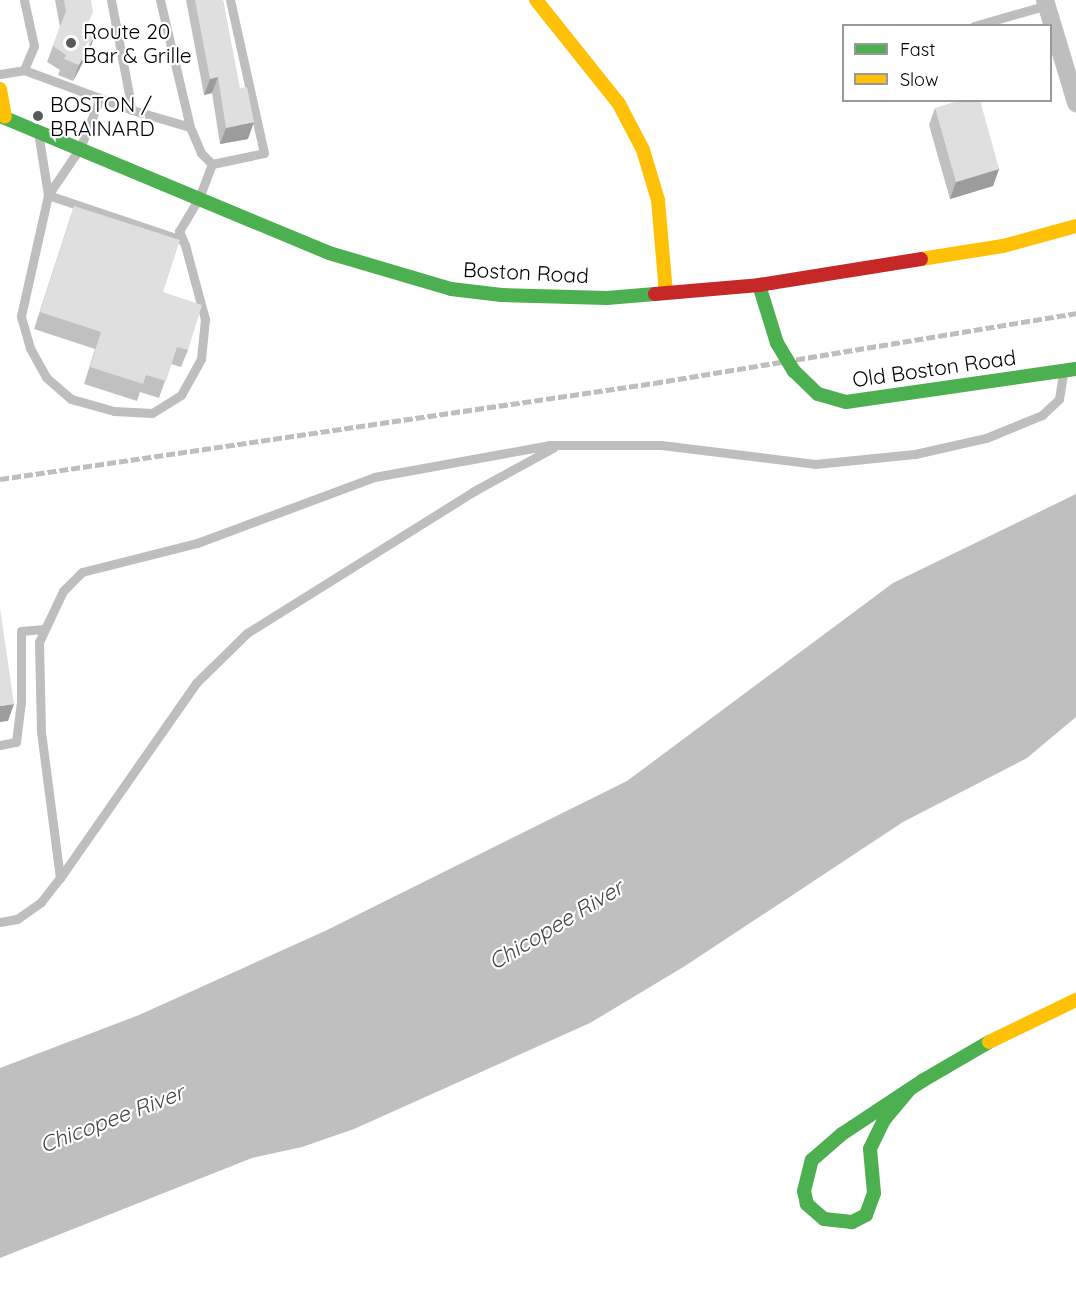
<!DOCTYPE html>
<html>
<head>
<meta charset="utf-8">
<style>
	body { margin:0 }
	#map { position:relative; width:1076px; height:1302px; overflow:hidden; background:#fff; font-family:Quicksand,sans-serif }
	div>[style] { position:absolute }
	.water>* { inset:0; background:#bfbfbf }
	.lane>* { height:9px; margin:-4.5px; padding:0 4.5px; transform-origin:4.5px; border-radius:4.5px; background:#bebebe }
	.street>* { height:18px; margin:-9px; padding:0 9px; transform-origin:9px; border-radius:9px; background:#bebebe }
	.fast>* { height:14px; margin:-7px; padding:0 7px; transform-origin:7px; border-radius:7px; background:#4caf50 }
	.slow>* { height:14px; margin:-7px; padding:0 7px; transform-origin:7px; border-radius:7px; background:#ffc107 }
	.jam>* { height:14px; margin:-7px; padding:0 7px; transform-origin:7px; border-radius:7px; background:#c62828 }
	.rail>* { height:4.5px; margin-top:-2.25px; transform-origin:0; background:repeating-linear-gradient(90deg,#bebebe 0 9px,transparent 0 12px) }
	.fast-bridge>* { height:14px; margin:-7px; padding:0 7px; transform-origin:7px; border-radius:7px; background:#4caf50 }
	.wall>* { inset:0; background:#c0c0c0 }
	.shaded-wall>* { inset:0; background:#9c9c9c }
	.building>* { inset:0; background:#dfdfdf }
	.dots>* { width:16px; height:16px; translate:-50% -50%; box-sizing:border-box; border:3px solid #fff; border-radius:50% }
	span { translate:-50% -50%; white-space:nowrap; text-align:center; line-height:1.15; -webkit-text-stroke:4.5px #fff; paint-order:stroke }
	.poi-label { font-size:21px; color:#000 }
	.left { translate:0 -50%; text-align:left }
	.street-label { font-size:21px; color:#000 }
	.water-label { font-size:22px; color:#444; font-style:italic }
	.legend { position:absolute; left:842px; top:24px; width:210px; height:78px; box-sizing:border-box; background:#fff; border:2px solid #999; margin:0; padding:8px 10px; list-style:none; font-size:18px; color:#000 }
	.legend li { display:flex; align-items:center; gap:12px; height:30px }
	.legend b { width:30px; border:2px solid #999 }
</style>
</head>
<body>
<div id="map">
	<div class="water">
		<i style="clip-path:polygon(1076px 494px,1076px 717px,1027px 758px,903px 822px,685px 966px,590px 1023px,354px 1129px,302px 1147px,252px 1158px,0 1258px,0 1068px,139px 1015px,325px 931px,627px 781px,893px 583px)"></i>
	</div>
	<div class="lane">
		<i style="left:24px;top:0;width:47px;rotate:77.7deg"></i>
		<i style="left:34px;top:46px;width:26px;rotate:113deg"></i>
		<i style="left:111px;top:0;width:112px;rotate:79.2deg"></i>
		<i style="left:132px;top:110px;width:60px;rotate:16.3deg"></i>
		<i style="left:160px;top:0;width:130px;rotate:76.7deg"></i>
		<i style="left:190px;top:127px;width:28px;rotate:67deg"></i>
		<i style="left:201px;top:153px;width:16px;rotate:45deg"></i>
		<i style="left:212px;top:164px;width:36px;rotate:111deg"></i>
		<i style="left:199px;top:198px;width:39px;rotate:121deg"></i>
		<i style="left:179px;top:231px;width:15px;rotate:67deg"></i>
		<i style="left:185px;top:245px;width:77px;rotate:74.9deg"></i>
		<i style="left:205px;top:319px;width:40px;rotate:95.7deg"></i>
		<i style="left:201px;top:359px;width:41px;rotate:119.1deg"></i>
		<i style="left:181px;top:395px;width:34px;rotate:148deg"></i>
		<i style="left:152px;top:413px;width:38px;rotate:-177deg"></i>
		<i style="left:114px;top:411px;width:45px;rotate:-164.4deg"></i>
		<i style="left:71px;top:399px;width:33px;rotate:-139deg"></i>
		<i style="left:46px;top:377px;width:33px;rotate:-119deg"></i>
		<i style="left:30px;top:348px;width:33px;rotate:-106deg"></i>
		<i style="left:21px;top:316px;width:124px;rotate:-77.4deg"></i>
		<i style="left:48px;top:195px;width:141px;rotate:18.6deg"></i>
		<i style="left:974px;top:26px;width:76px;rotate:-16deg"></i>
		<i style="left:0;top:74px;width:24px;rotate:-9deg"></i>
		<i style="left:24px;top:70px;width:115px;rotate:20.3deg"></i>
		<i style="left:39px;top:138px;width:58px;rotate:81deg"></i>
		<i style="left:212px;top:164px;width:53px;rotate:-11.9deg"></i>
		<i style="left:264px;top:153px;width:157px;rotate:-102.5deg"></i>
		<i style="left:48px;top:195px;width:57px;rotate:-55.8deg"></i>
		<i style="left:80px;top:148px;width:54px;rotate:-68.2deg"></i>
		<i style="left:0;top:745px;width:16px;rotate:-11deg"></i>
		<i style="left:16px;top:742px;width:39px;rotate:-83deg"></i>
		<i style="left:21px;top:703px;width:72px;rotate:-90deg"></i>
		<i style="left:21px;top:631px;width:23px;rotate:-5deg"></i>
		<i style="left:60px;top:878px;width:238px;rotate:-55.1deg"></i>
		<i style="left:196px;top:683px;width:71px;rotate:-44.4deg"></i>
		<i style="left:247px;top:633px;width:268px;rotate:-32deg"></i>
		<i style="left:474px;top:491px;width:90px;rotate:-28.6deg"></i>
		<i style="left:0;top:922px;width:17px;rotate:-10deg"></i>
		<i style="left:17px;top:919px;width:29px;rotate:-35deg"></i>
		<i style="left:41px;top:902px;width:31px;rotate:-52deg"></i>
		<i style="left:60px;top:878px;width:148px;rotate:-97.4deg"></i>
		<i style="left:41px;top:731px;width:89px;rotate:-91.3deg"></i>
		<i style="left:39px;top:642px;width:56px;rotate:-64.8deg"></i>
		<i style="left:63px;top:591px;width:27px;rotate:-45deg"></i>
		<i style="left:82px;top:572px;width:119px;rotate:-14.2deg"></i>
		<i style="left:197px;top:543px;width:189px;rotate:-20.4deg"></i>
		<i style="left:374px;top:477px;width:179px;rotate:-10.3deg"></i>
		<i style="left:550px;top:445px;width:111px"></i>
		<i style="left:661px;top:445px;width:155px;rotate:7deg"></i>
		<i style="left:815px;top:464px;width:100px;rotate:-5.7deg"></i>
		<i style="left:915px;top:454px;width:73px;rotate:-12.7deg"></i>
		<i style="left:986px;top:438px;width:61px;rotate:-22.3deg"></i>
		<i style="left:1042px;top:415px;width:23px;rotate:-43deg"></i>
		<i style="left:1059px;top:399px;width:25px;rotate:-81deg"></i>
	</div>
	<div class="street">
		<i style="left:1045px;top:0;width:108px;rotate:73.2deg"></i>
	</div>
	<div class="fast">
		<i style="left:0;top:116px;width:356px;rotate:22.6deg"></i>
		<i style="left:329px;top:253px;width:127px;rotate:16.4deg"></i>
		<i style="left:451px;top:289px;width:51px;rotate:6.7deg"></i>
		<i style="left:502px;top:295px;width:105px;rotate:1.6deg"></i>
		<i style="left:607px;top:298px;width:48px;rotate:-4.8deg"></i>
		<i style="left:759px;top:285px;width:61px;rotate:72.8deg"></i>
		<i style="left:794px;top:371px;width:33px;rotate:44deg"></i>
		<i style="left:818px;top:394px;width:29px;rotate:16deg"></i>
		<i style="left:846px;top:402px;width:232px;rotate:-8.2deg"></i>
		<i style="left:909px;top:1090px;width:39px;rotate:130deg"></i>
		<i style="left:884px;top:1120px;width:32px;rotate:116deg"></i>
		<i style="left:870px;top:1149px;width:44px;rotate:84.8deg"></i>
		<i style="left:874px;top:1193px;width:23px;rotate:110deg"></i>
		<i style="left:866px;top:1215px;width:16px;rotate:153deg"></i>
		<i style="left:852px;top:1222px;width:28px;rotate:-174deg"></i>
		<i style="left:824px;top:1219px;width:23px;rotate:-139deg"></i>
		<i style="left:807px;top:1204px;width:13px;rotate:-103deg"></i>
		<i style="left:804px;top:1191px;width:32px;rotate:-76deg"></i>
		<i style="left:812px;top:1160px;width:40px;rotate:-41deg"></i>
		<i style="left:842px;top:1134px;width:96px;rotate:-33.5deg"></i>
		<i style="left:922px;top:1081px;width:78px;rotate:-30.2deg"></i>
	</div>
	<div class="slow">
		<i style="left:536px;top:0;width:133px;rotate:51.4deg"></i>
		<i style="left:619px;top:104px;width:52px;rotate:62.4deg"></i>
		<i style="left:643px;top:150px;width:52px;rotate:73.3deg"></i>
		<i style="left:658px;top:200px;width:93px;rotate:85.1deg"></i>
		<i style="left:0;top:89px;width:28px;rotate:80deg"></i>
		<i style="left:921px;top:259px;width:83px;rotate:-9deg"></i>
		<i style="left:1003px;top:246px;width:76px;rotate:-15.3deg"></i>
		<i style="left:989px;top:1042px;width:97px;rotate:-25.8deg"></i>
	</div>
	<div class="jam">
		<i style="left:655px;top:294px;width:104px;rotate:-4.9deg"></i>
		<i style="left:759px;top:285px;width:164px;rotate:-9.1deg"></i>
	</div>
	<div class="rail">
		<i style="left:0;top:479px;width:661px;rotate:-8.35deg"></i>
		<i style="left:654px;top:383px;width:428px;rotate:-9.4deg"></i>
	</div>
	<div class="fast-bridge">
		<i style="left:777px;top:343px;width:33px;rotate:59deg"></i>
	</div>
	<div class="wall">
		<i style="clip-path:polygon(55px 0,91px 0,86px 31px,95px 35px,89px 51px,73px 81px,58px 75px,60px 70px,47px 62px,60px 27px)"></i>
		<i style="clip-path:polygon(186px 0,223px 0,248px 139px,220px 144px,212px 93px,204px 95px)"></i>
		<i style="clip-path:polygon(935px 108px,999px 169px,993px 186px,950px 199px,929px 125px)"></i>
		<i style="clip-path:polygon(74px 206px,163px 292px,188px 350px,181px 367px,171px 364px,159px 398px,140px 392px,137px 401px,84px 384px,95px 349px,34px 329px)"></i>
	</div>
	<div class="shaded-wall">
		<i style="clip-path:polygon(95px 35px,89px 51px,73px 81px,79px 65px)"></i>
		<i style="clip-path:polygon(218px 77px,212px 93px,204px 95px,210px 79px)"></i>
		<i style="clip-path:polygon(254px 122px,248px 139px,220px 144px,226px 128px)"></i>
		<i style="clip-path:polygon(999px 169px,993px 186px,950px 199px,956px 182px)"></i>
		<i style="clip-path:polygon(14px 704px,8px 721px,0 722px,0 706px)"></i>
	</div>
	<div class="building">
		<i style="clip-path:polygon(64px 0,91px 0,93px 12px,85px 30px,95px 35px,79px 65px,64px 59px,66px 55px,53px 46px,66px 11px)"></i>
		<i style="clip-path:polygon(195px 0,223px 0,240px 88px,247px 87px,254px 122px,226px 128px,218px 77px,210px 79px)"></i>
		<i style="clip-path:polygon(961px 100px,980px 100px,999px 169px,956px 182px,935px 108px)"></i>
		<i style="clip-path:polygon(74px 206px,180px 240px,163px 292px,202px 305px,188px 350px,177px 347px,166px 381px,146px 375px,143px 384px,90px 367px,101px 332px,40px 312px)"></i>
		<i style="clip-path:polygon(0 608px,14px 704px,0 706px)"></i>
	</div>
	<div class="dots">
		<i style="left:71px;top:43px;background:#595959"></i>
		<i style="left:38px;top:116px;background:#595959"></i>
	</div>
	<div class="poi-label">
		<span class="left" style="left:83px;top:43px">Route 20<br>Bar &amp; Grille</span>
		<span class="left" style="left:50px;top:116px">BOSTON /<br>BRAINARD</span>
	</div>
	<div class="street-label">
		<span style="left:526px;top:272px;rotate:3deg">Boston Road</span>
		<span style="left:934px;top:368px;rotate:-8deg">Old Boston Road</span>
	</div>
	<div class="water-label">
		<span style="left:556px;top:925px;rotate:-31deg">Chicopee River</span>
		<span style="left:112px;top:1119px;rotate:-21deg">Chicopee River</span>
	</div>
	<ul class="legend">
	<li><b style="height:8px;background:#4caf50"></b>Fast</li>
	<li><b style="height:8px;background:#ffc107"></b>Slow</li>
	</ul>
</div>
</body>
</html>
